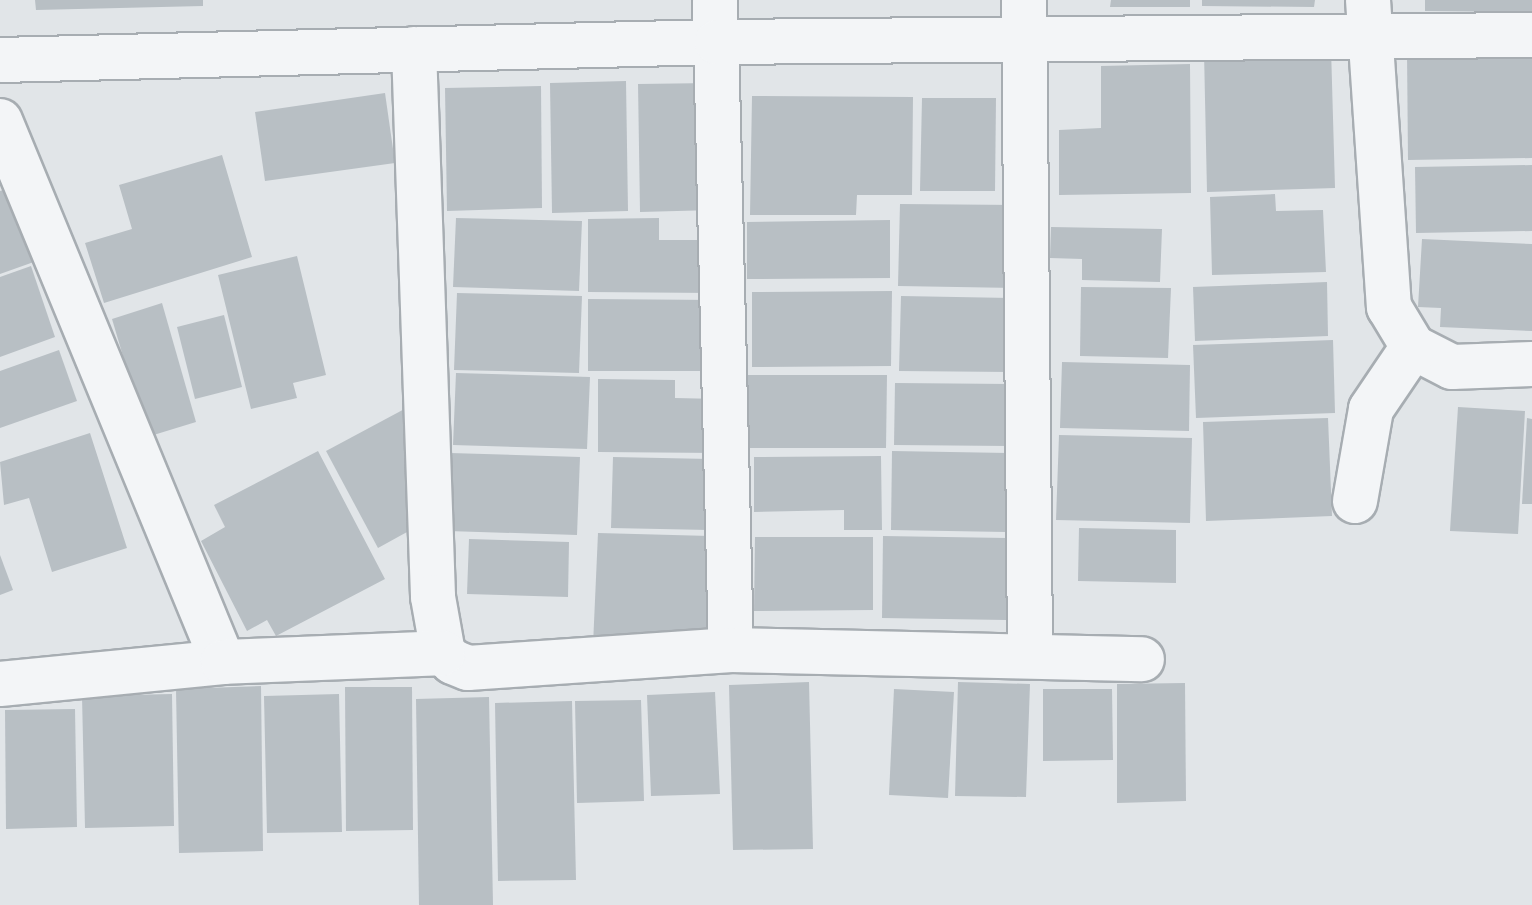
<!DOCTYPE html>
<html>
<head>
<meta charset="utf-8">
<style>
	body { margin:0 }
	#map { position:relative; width:1532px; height:905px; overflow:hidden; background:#e1e5e8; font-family:Montserrat,sans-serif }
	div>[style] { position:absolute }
	.building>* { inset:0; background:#b8bfc4 }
	.roads { filter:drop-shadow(2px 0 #a7adb2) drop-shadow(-2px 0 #a7adb2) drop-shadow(0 2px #a7adb2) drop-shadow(0 -2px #a7adb2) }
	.minor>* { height:44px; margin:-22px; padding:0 22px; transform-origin:22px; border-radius:22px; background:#f3f5f7 }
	span { translate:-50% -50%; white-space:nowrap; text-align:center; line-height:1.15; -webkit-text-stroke:7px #f0f3f6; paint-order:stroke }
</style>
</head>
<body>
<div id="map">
	<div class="building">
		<i style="clip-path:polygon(35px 0,203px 0,203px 6px,36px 10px)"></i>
		<i style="clip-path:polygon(1111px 0,1190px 0,1190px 7px,1110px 7px)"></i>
		<i style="clip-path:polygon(1202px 0,1315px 0,1314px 7px,1202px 6px)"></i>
		<i style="clip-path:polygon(1425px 0,1532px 0,1532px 12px,1425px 11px)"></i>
		<i style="clip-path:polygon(1331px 48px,1335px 188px,1207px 192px,1204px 52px)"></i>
		<i style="clip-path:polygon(1532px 51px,1532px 158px,1408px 160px,1407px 52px)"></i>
		<i style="clip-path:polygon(1190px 64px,1191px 193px,1059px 195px,1059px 130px,1101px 128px,1101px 66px)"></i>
		<i style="clip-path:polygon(626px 81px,628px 211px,552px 213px,550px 83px)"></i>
		<i style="clip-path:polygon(712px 83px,714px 210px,640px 212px,638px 84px)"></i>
		<i style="clip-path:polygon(541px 86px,542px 208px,447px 211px,445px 88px)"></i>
		<i style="clip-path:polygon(385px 93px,395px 163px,265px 181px,255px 112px)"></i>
		<i style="clip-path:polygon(752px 96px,913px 97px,912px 195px,857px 195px,856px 215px,750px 215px)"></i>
		<i style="clip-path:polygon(922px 98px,996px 98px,995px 191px,920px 191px)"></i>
		<i style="clip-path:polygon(222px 155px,252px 257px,104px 303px,85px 243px,132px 229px,119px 185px)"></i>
		<i style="clip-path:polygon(1532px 165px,1532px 231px,1416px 233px,1415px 167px)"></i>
		<i style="clip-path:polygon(18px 185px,45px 258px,0 274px,0 191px)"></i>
		<i style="clip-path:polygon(1275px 194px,1276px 211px,1323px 210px,1326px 272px,1212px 275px,1210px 197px)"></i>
		<i style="clip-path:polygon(900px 204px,1017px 205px,1016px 288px,898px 286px)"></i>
		<i style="clip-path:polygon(456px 218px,582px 221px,579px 291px,453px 287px)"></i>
		<i style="clip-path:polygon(659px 218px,659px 240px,712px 240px,712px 293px,588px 292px,588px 219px)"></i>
		<i style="clip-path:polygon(890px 220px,890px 278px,747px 279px,747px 222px)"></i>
		<i style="clip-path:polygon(1051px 227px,1162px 229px,1160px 282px,1082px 280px,1082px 259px,1050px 258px)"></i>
		<i style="clip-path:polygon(1422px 239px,1532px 244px,1532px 331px,1440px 327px,1441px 308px,1418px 307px)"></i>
		<i style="clip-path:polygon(297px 256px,326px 375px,293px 383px,297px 398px,251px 409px,218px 275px)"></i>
		<i style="clip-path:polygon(31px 266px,55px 337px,0 357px,0 277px)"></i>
		<i style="clip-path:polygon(1327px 282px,1328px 336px,1195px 341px,1193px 287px)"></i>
		<i style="clip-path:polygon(1081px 287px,1171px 288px,1168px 358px,1080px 356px)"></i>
		<i style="clip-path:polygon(892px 291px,891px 366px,752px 367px,752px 292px)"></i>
		<i style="clip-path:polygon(457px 293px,582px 296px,579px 373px,454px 370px)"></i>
		<i style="clip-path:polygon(901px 296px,1011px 298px,1010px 372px,899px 371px)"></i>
		<i style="clip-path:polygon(588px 299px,716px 300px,716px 371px,588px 371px)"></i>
		<i style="clip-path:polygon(162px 303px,196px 422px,147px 437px,112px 319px)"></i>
		<i style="clip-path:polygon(224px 315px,242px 387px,195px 399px,177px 327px)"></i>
		<i style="clip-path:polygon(1333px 340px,1335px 413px,1196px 418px,1193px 345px)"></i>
		<i style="clip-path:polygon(59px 350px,77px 401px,0 428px,0 371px)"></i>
		<i style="clip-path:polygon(1062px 362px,1190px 365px,1189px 431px,1060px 428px)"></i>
		<i style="clip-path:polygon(456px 373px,590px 377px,587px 449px,453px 445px)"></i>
		<i style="clip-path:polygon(748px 375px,887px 375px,886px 448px,747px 448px)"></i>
		<i style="clip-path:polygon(598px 379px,675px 380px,675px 398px,719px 399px,718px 453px,598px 452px)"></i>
		<i style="clip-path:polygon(895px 383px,1010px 384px,1009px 446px,894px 445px)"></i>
		<i style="clip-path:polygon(425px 398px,427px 521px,378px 548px,326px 451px)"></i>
		<i style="clip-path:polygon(1458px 407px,1525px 411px,1518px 534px,1450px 531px)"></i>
		<i style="clip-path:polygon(1328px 418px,1332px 516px,1206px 521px,1203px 422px)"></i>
		<i style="clip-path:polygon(1527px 418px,1532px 419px,1532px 504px,1522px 504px)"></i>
		<i style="clip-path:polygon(90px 433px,127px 548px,52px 572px,29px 498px,4px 505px,0 462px)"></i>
		<i style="clip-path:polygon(1059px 435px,1192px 438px,1190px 523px,1056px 520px)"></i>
		<i style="clip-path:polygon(318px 451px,385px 579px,276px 636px,267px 620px,247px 631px,201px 541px,225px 527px,214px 505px)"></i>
		<i style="clip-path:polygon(892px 451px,1008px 453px,1006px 532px,891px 530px)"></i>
		<i style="clip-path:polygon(450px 453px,580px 457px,577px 535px,448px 531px)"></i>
		<i style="clip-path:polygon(881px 456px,882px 530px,844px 530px,844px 510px,754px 512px,754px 457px)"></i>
		<i style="clip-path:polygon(613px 457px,710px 459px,709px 530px,611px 528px)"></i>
		<i style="clip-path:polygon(1079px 528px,1176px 530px,1176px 583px,1078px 581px)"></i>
		<i style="clip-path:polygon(598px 533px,710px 536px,706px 647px,593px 645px)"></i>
		<i style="clip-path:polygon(883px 536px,1007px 538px,1006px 620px,882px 618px)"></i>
		<i style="clip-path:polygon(755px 537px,873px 537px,873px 610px,754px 611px)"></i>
		<i style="clip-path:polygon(469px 539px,569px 542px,568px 597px,467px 594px)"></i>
		<i style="clip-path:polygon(0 555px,13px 590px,0 595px)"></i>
		<i style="clip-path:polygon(809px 682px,813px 849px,733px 850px,729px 685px)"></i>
		<i style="clip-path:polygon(958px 682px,1030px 684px,1026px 797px,955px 796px)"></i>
		<i style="clip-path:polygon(1185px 683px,1186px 801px,1117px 803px,1117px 684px)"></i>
		<i style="clip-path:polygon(261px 686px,263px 851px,179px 853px,176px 689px)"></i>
		<i style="clip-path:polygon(345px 687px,412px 687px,413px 830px,346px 831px)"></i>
		<i style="clip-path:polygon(894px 689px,954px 692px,948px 798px,889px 795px)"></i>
		<i style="clip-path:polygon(1043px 689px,1112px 689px,1113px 760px,1043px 761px)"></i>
		<i style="clip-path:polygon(715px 692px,720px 794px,651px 796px,647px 695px)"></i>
		<i style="clip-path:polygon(172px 694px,174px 826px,85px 828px,82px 696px)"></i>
		<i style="clip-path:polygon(339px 694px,342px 832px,267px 833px,264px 696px)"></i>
		<i style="clip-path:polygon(489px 697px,493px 905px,419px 905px,416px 699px)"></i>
		<i style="clip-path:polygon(641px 700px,644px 801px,577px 803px,575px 701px)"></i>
		<i style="clip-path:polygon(572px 701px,576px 880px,498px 881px,495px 703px)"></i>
		<i style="clip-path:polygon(75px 709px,77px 827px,6px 829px,5px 710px)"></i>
	</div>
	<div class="roads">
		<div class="minor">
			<i style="left:715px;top:0;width:650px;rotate:88.59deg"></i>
			<i style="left:1024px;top:0;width:653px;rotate:89.47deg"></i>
			<i style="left:1368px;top:0;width:308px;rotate:86.1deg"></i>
			<i style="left:1389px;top:307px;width:47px;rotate:59deg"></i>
			<i style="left:1413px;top:347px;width:44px;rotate:27.1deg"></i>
			<i style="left:1452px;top:367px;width:80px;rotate:-2.1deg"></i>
			<i style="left:414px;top:49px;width:548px;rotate:88.01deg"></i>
			<i style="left:433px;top:597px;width:57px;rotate:79.9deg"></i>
			<i style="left:443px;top:653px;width:13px;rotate:42deg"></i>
			<i style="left:453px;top:662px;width:16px;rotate:22deg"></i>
			<i style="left:468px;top:668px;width:264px;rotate:-3.9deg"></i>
			<i style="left:731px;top:650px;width:411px;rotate:1.3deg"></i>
			<i style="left:0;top:60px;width:717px;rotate:-1.44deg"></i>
			<i style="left:717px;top:42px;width:815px;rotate:-0.49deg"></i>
			<i style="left:0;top:121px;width:585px;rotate:67.6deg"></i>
			<i style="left:1355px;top:501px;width:93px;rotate:-80.1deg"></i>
			<i style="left:1371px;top:409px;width:75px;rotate:-55.9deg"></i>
			<i style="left:0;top:684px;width:224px;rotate:-5.6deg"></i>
			<i style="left:223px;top:662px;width:220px;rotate:-2.3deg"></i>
		</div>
	</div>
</div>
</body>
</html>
